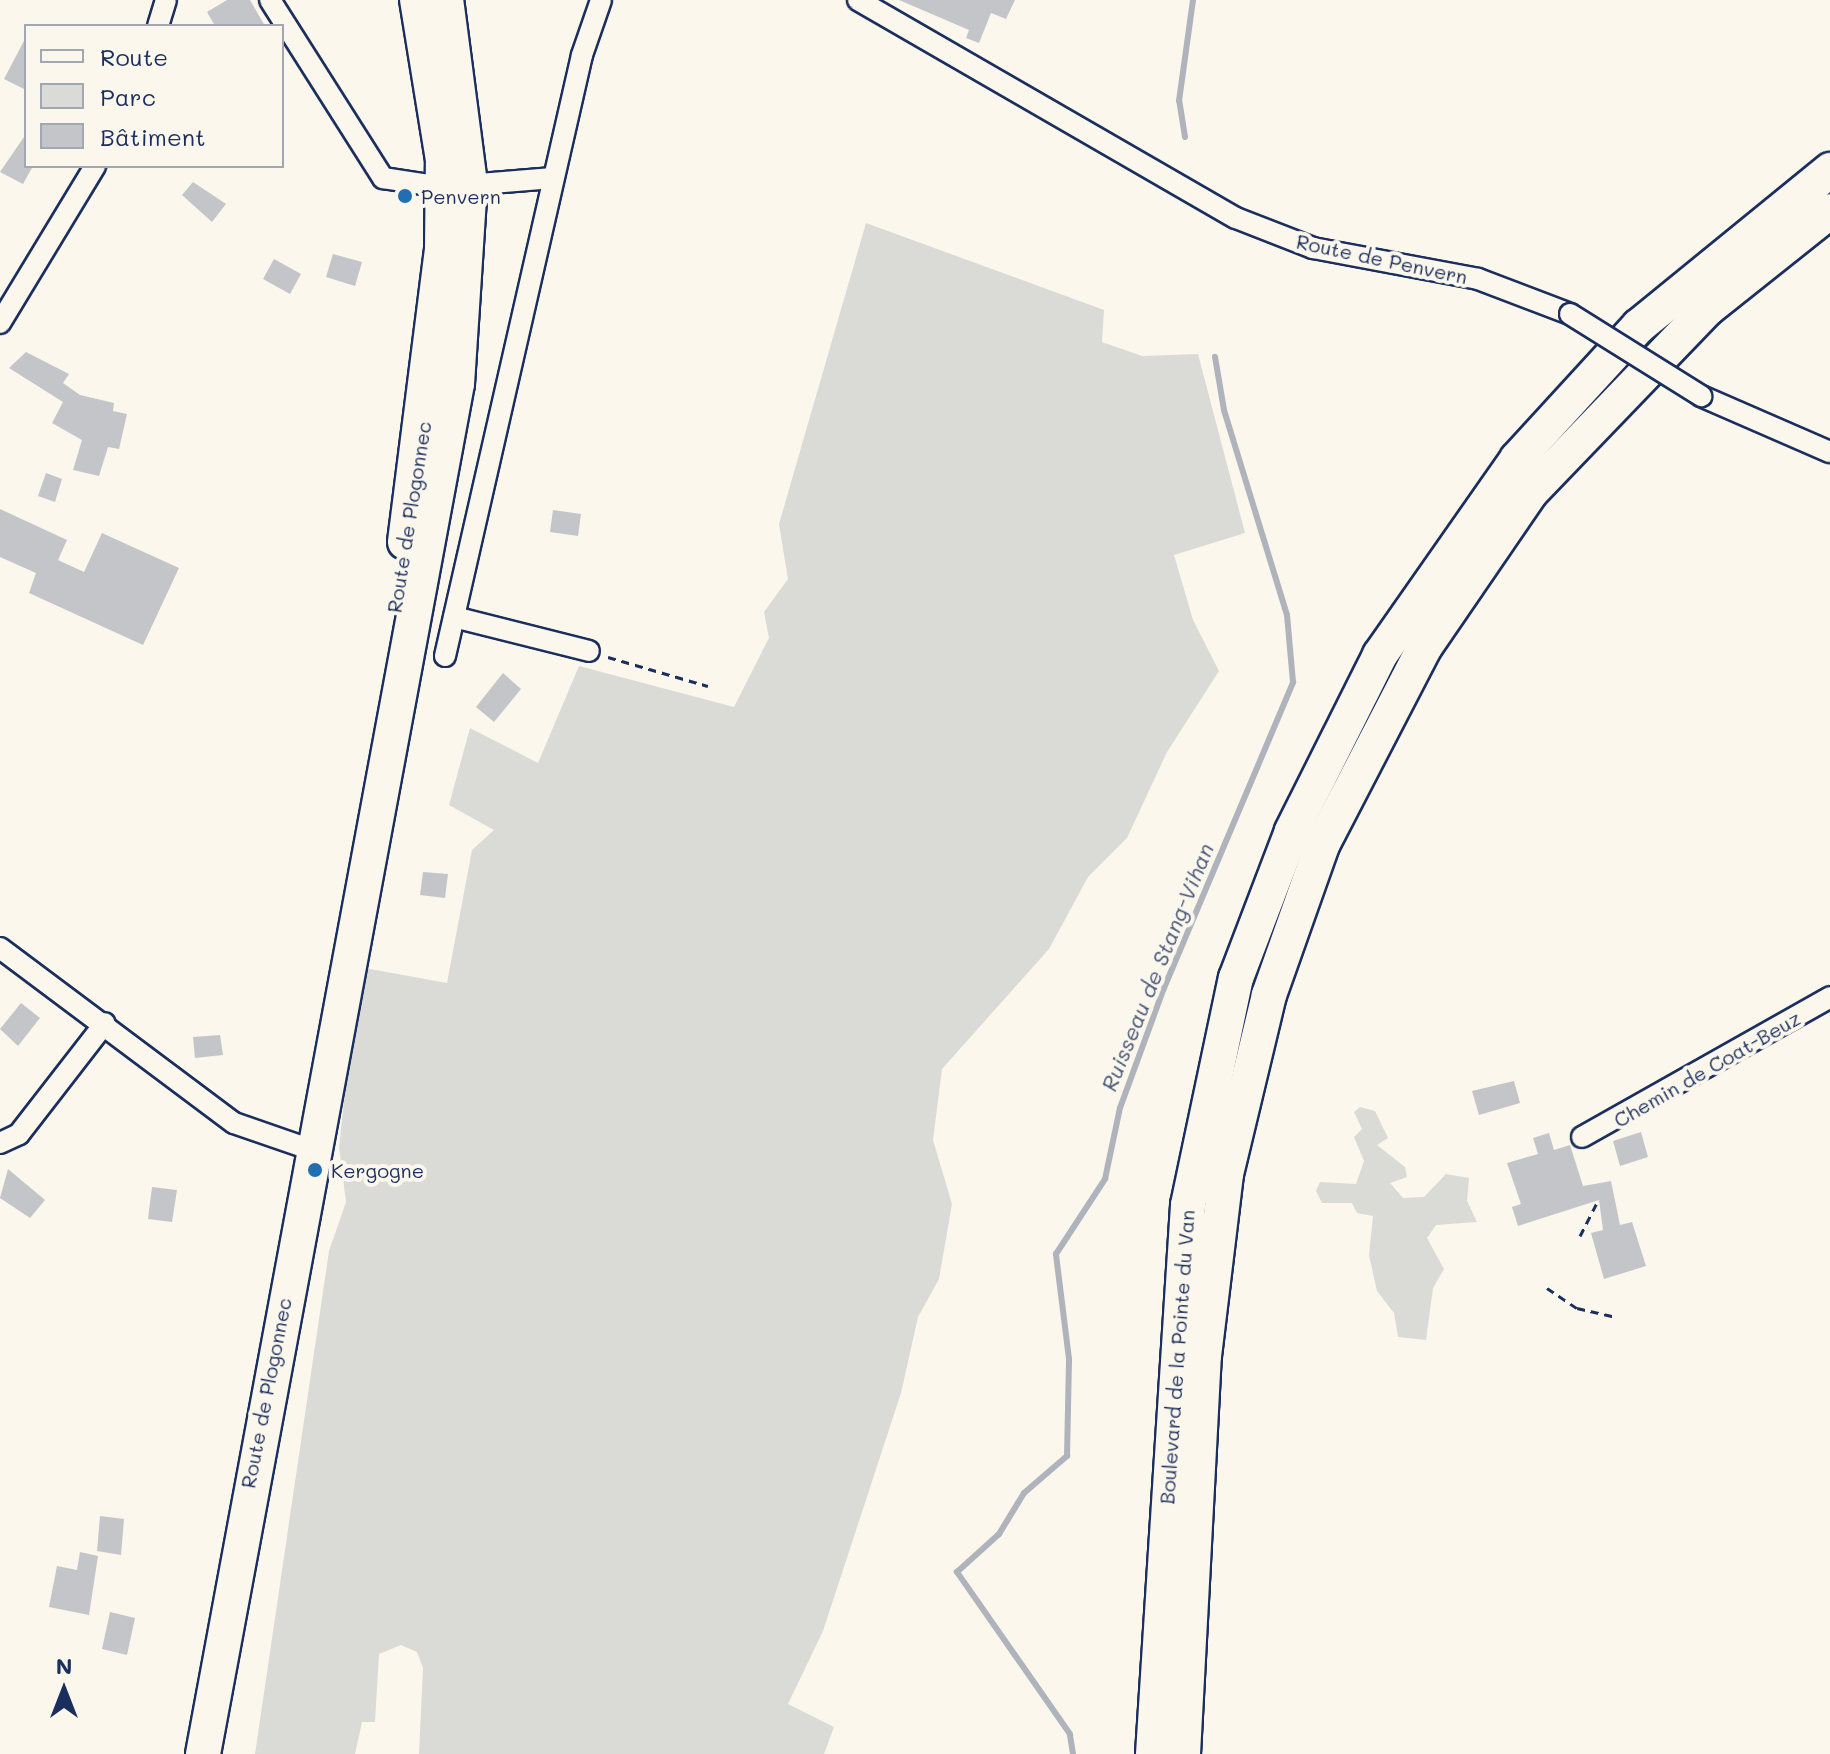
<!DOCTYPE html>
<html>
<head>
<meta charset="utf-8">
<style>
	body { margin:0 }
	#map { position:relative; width:1830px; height:1754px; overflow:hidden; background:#fbf7ec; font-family:Mali,sans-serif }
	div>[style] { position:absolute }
	.green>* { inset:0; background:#dadad7 }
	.stream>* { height:6px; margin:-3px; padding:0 3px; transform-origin:3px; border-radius:3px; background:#afb3bb }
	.building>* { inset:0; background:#c3c5c9 }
	.path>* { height:3px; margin-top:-1.5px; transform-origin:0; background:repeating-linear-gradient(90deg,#1b2f5e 0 8px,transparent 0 14px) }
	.roads { filter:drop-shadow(2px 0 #1b2f5e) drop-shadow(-2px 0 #1b2f5e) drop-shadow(0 2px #1b2f5e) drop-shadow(0 -2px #1b2f5e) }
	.minor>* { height:20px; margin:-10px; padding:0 10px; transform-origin:10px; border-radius:10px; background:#fbf7ec }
	.primary>* { height:34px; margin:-17px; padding:0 17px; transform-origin:17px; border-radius:17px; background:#fbf7ec }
	.trunk>* { height:34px; margin:-17px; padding:0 17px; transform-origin:17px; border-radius:17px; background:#fbf7ec }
	.bridges { filter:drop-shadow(2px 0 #1b2f5e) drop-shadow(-2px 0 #1b2f5e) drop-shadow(0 2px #1b2f5e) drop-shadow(0 -2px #1b2f5e) }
	.minor-bridge>* { height:20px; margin:-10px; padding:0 10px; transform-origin:10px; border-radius:10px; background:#fbf7ec }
	.dots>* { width:22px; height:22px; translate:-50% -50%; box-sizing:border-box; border:4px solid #fbf7ec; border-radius:50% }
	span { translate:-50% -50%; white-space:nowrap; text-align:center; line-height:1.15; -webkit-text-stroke:8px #fbf7ec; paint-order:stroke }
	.poi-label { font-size:20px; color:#1b2f5e }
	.left { translate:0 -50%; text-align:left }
	.street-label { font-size:20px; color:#1b2f5e }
	.water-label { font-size:22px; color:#47577a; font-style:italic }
	.legend { position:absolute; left:24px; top:24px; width:260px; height:144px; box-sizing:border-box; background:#fbf7ec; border:2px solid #a1a7b3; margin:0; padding:10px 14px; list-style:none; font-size:24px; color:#1b2f5e }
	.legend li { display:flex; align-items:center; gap:16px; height:40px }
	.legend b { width:40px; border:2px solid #a1a7b3 }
	.north { position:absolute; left:24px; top:1650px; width:80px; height:80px; -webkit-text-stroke:6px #fbf7ec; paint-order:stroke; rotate:0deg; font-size:22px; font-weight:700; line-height:32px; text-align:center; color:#1b2f5e }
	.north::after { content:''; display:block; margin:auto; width:28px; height:36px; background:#1b2f5e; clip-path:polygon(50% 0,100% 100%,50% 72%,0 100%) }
</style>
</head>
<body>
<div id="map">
	<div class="green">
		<i style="clip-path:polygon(866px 223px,1104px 310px,1102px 342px,1142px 356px,1198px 354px,1245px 533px,1174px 555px,1193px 620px,1219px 671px,1167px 752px,1127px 838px,1088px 877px,1049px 949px,942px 1069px,933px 1140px,952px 1204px,939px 1279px,918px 1317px,901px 1393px,823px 1631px,788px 1704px,834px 1727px,824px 1754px,419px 1754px,423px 1668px,417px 1652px,401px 1645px,379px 1654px,375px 1722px,362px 1722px,355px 1754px,255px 1754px,329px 1251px,346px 1202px,339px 1147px,359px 967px,447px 983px,472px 850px,494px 830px,449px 805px,470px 728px,538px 763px,579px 666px,734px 707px,769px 638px,764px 612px,788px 579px,779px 524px)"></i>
		<i style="clip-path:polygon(1360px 1107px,1375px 1111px,1388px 1138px,1377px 1145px,1405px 1167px,1407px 1177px,1390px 1183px,1403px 1198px,1424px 1197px,1446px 1174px,1469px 1178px,1467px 1201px,1477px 1222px,1436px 1225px,1427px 1238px,1444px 1269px,1433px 1288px,1426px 1340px,1398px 1337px,1394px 1313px,1377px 1291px,1369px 1255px,1373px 1216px,1357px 1213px,1352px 1203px,1322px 1203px,1316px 1191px,1320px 1182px,1356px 1184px,1364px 1161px,1354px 1137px,1362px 1129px,1354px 1112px)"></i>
	</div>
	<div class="stream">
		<i style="left:1185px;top:137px;width:36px;rotate:-99deg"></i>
		<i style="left:1179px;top:101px;width:102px;rotate:-82.1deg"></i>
		<i style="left:1073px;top:1754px;width:20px;rotate:-99deg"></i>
		<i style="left:1070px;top:1734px;width:198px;rotate:-124.9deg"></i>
		<i style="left:957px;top:1572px;width:57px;rotate:-42.1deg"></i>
		<i style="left:999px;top:1534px;width:48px;rotate:-58.6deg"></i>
		<i style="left:1024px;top:1493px;width:57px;rotate:-40.7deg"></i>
		<i style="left:1067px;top:1456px;width:97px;rotate:-88.8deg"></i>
		<i style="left:1069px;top:1359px;width:106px;rotate:-97.1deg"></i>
		<i style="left:1056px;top:1254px;width:90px;rotate:-56.8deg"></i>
		<i style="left:1105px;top:1179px;width:73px;rotate:-78.1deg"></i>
		<i style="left:1120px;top:1108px;width:128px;rotate:-69.9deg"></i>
		<i style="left:1164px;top:988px;width:332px;rotate:-67.1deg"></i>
		<i style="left:1293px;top:682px;width:67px;rotate:-95.1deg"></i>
		<i style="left:1287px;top:615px;width:214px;rotate:-107.1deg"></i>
		<i style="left:1224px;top:410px;width:54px;rotate:-99.6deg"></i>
	</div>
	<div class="building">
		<i style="clip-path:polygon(227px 0,250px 0,265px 26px,215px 26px,207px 12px)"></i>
		<i style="clip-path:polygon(899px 0,1015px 0,1006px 19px,991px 13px,979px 43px,966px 38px,969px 30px)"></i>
		<i style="clip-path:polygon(26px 37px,26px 90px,4px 79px)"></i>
		<i style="clip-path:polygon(26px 134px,26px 166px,33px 166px,23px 184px,0 172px)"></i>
		<i style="clip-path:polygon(193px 182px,226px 204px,212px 222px,182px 195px)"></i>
		<i style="clip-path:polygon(333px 254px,362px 262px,355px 286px,326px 277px)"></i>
		<i style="clip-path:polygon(274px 259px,301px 274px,290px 294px,263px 279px)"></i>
		<i style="clip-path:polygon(26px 352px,69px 374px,63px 383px,80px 395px,114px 403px,113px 411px,127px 414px,119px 449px,108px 447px,99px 476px,73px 470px,82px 440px,52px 423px,63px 402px,9px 368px)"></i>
		<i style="clip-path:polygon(46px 473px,62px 479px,55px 502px,38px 496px)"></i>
		<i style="clip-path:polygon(0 509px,67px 540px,58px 560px,84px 572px,102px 533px,179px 568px,143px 645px,29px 593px,36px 573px,0 557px)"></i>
		<i style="clip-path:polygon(553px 510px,581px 514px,578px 536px,550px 532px)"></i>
		<i style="clip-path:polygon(503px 673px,521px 689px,494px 722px,476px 707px)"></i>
		<i style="clip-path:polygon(423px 872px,448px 874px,445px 898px,420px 895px)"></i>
		<i style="clip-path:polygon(21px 1003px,40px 1018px,18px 1046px,0 1029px)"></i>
		<i style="clip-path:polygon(220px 1035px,223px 1055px,195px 1058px,193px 1037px)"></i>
		<i style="clip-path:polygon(1514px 1081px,1520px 1103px,1479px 1115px,1472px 1091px)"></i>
		<i style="clip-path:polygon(1641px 1132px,1648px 1157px,1620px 1166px,1613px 1141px)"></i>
		<i style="clip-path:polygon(1549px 1133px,1554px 1150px,1570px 1145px,1583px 1186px,1611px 1181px,1620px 1225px,1632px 1222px,1646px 1266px,1604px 1279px,1591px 1233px,1603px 1230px,1599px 1200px,1518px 1226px,1512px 1207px,1521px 1204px,1507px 1163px,1538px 1154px,1533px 1138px)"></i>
		<i style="clip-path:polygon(8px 1169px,45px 1200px,30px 1218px,0 1198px)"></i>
		<i style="clip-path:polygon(152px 1187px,177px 1190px,172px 1222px,148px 1219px)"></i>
		<i style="clip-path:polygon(100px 1516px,124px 1519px,121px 1555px,97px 1551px)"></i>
		<i style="clip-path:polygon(80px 1552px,98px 1556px,89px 1615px,49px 1607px,57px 1566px,77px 1570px)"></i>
		<i style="clip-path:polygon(110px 1612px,135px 1618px,127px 1655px,102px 1649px)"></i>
	</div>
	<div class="path">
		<i style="left:608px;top:657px;width:104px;rotate:16.2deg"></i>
		<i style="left:1580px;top:1236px;width:38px;rotate:-63deg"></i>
		<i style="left:1547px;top:1288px;width:36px;rotate:34deg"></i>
		<i style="left:1577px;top:1308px;width:39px;rotate:13deg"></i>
	</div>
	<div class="roads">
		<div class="minor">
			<i style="left:270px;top:0;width:211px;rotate:57.6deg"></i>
			<i style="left:383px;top:178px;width:61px;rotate:8.5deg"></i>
			<i style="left:443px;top:187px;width:110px;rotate:-4.7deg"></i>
			<i style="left:858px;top:0;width:436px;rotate:30deg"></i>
			<i style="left:1236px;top:218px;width:83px;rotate:21.3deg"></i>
			<i style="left:1313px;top:248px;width:168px;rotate:10.6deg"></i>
			<i style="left:1478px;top:279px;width:98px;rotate:20.8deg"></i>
			<i style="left:158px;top:26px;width:27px;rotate:-73deg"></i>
			<i style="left:0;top:323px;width:184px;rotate:-58.8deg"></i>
			<i style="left:1701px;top:396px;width:141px;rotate:23.5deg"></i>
			<i style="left:454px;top:617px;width:139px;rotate:14.1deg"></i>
			<i style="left:445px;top:656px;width:616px;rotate:-77.16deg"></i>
			<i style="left:582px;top:55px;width:58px;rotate:-70.9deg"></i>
			<i style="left:0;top:948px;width:292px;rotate:36.8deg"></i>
			<i style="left:234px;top:1123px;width:83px;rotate:19.1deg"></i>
			<i style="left:1582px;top:1137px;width:285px;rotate:-29.4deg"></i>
			<i style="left:0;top:1143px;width:21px;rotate:-25deg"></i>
			<i style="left:19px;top:1134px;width:140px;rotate:-52.2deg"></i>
		</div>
		<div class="primary">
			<i style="left:405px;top:542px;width:295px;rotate:-82.8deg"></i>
			<i style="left:442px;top:249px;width:89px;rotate:-89.4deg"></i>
			<i style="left:443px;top:160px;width:162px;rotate:-99.2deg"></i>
			<i style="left:203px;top:1754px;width:1393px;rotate:-79.5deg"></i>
			<i style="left:457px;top:384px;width:200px;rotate:-86.3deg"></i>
			<i style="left:470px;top:184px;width:186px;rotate:-97.4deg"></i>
		</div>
		<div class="trunk">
			<i style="left:1153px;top:1754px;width:550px;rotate:-86.35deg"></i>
			<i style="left:1188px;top:1205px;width:232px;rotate:-78.1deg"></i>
			<i style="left:1236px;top:978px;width:157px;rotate:-69.1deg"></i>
			<i style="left:1292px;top:831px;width:197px;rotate:-63.4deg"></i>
			<i style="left:1380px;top:655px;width:239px;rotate:-55deg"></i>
			<i style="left:1517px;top:459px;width:180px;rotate:-47.5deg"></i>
			<i style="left:1639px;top:326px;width:247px;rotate:-39.2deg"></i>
			<i style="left:1183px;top:1754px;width:399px;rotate:-87deg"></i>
			<i style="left:1204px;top:1356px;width:183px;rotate:-83.1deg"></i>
			<i style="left:1226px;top:1174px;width:184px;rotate:-76.5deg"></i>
			<i style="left:1269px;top:995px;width:159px;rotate:-70.5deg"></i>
			<i style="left:1322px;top:845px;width:222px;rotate:-62.6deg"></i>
			<i style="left:1424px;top:648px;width:189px;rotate:-55.6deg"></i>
			<i style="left:1531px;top:492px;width:254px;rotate:-46.1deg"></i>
			<i style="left:1707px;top:309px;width:157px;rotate:-38.5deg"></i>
		</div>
	</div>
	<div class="bridges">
		<div class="minor-bridge">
			<i style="left:1570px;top:314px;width:155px;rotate:32deg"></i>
		</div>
	</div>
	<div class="dots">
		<i style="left:405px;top:196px;background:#1f6fb2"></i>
		<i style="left:315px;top:1170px;background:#1f6fb2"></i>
	</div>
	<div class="poi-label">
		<span class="left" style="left:421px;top:196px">Penvern</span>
		<span class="left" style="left:331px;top:1170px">Kergogne</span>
	</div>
	<div class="street-label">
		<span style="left:1382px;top:259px;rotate:12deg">Route de Penvern</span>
		<span style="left:409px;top:517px;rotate:-81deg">Route de Plogonnec</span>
		<span style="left:1707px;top:1069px;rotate:-30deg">Chemin de Coat-Beuz</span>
		<span style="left:1177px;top:1357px;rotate:-86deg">Boulevard de la Pointe du Van</span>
		<span style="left:266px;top:1393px;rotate:-79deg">Route de Plogonnec</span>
	</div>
	<div class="water-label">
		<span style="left:1157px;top:967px;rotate:-68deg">Ruisseau de Stang-Vihan</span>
	</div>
	<ul class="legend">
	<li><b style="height:10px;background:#fbf7ec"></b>Route</li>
	<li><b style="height:22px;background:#dadad7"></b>Parc</li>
	<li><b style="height:22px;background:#c3c5c9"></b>Bâtiment</li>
	</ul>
	<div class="north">N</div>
</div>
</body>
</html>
